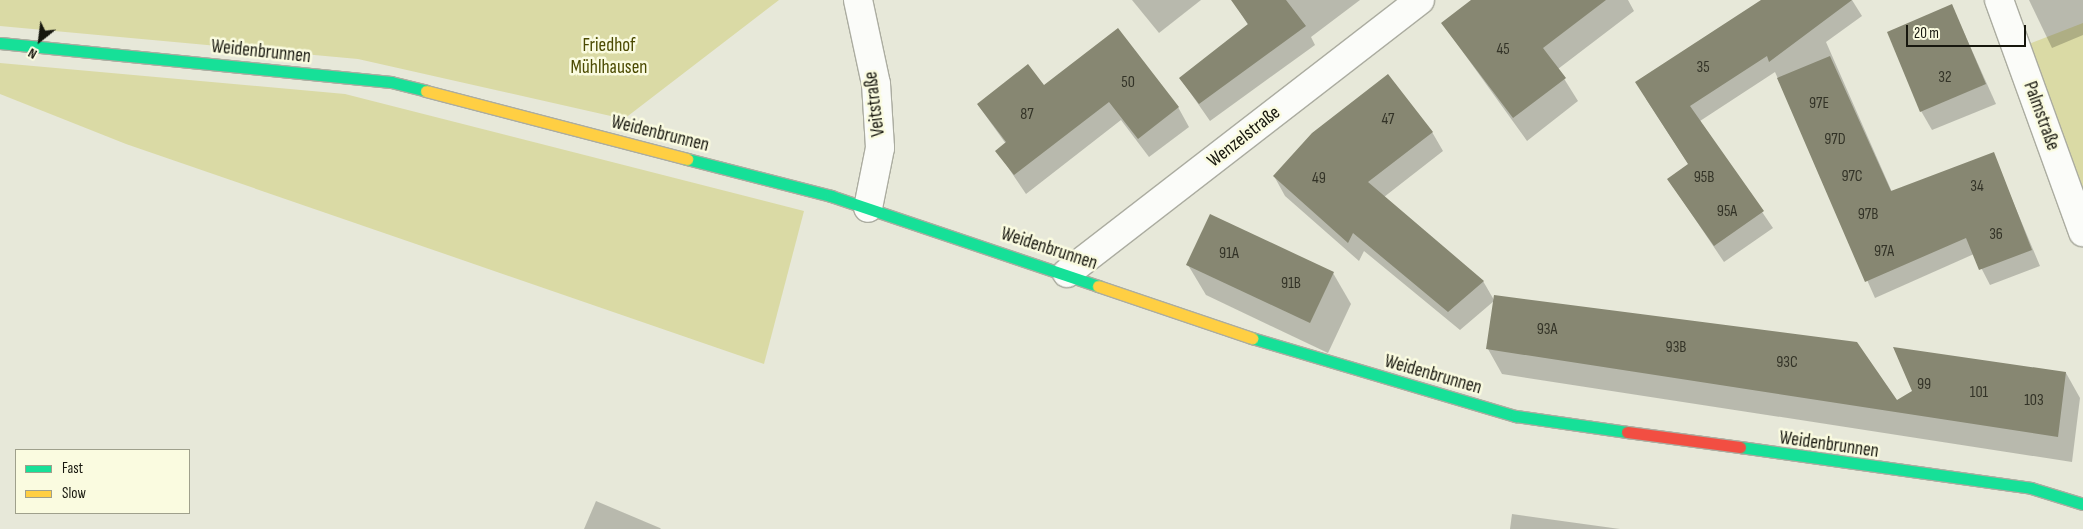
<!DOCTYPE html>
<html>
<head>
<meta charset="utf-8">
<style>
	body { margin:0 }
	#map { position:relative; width:2083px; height:529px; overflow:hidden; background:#e7e8d9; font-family:"Sofia Sans Condensed",sans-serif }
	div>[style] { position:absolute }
	.green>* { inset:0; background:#dadaa5 }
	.shadow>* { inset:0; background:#0003 }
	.building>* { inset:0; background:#878772 }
	.roads { filter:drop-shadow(1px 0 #abaca0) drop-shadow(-1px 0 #abaca0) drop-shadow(0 1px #abaca0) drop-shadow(0 -1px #abaca0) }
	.street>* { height:28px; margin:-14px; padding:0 14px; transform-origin:14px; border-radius:14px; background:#fbfcf9 }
	.fast>* { height:11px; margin:-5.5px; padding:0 5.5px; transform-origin:5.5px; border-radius:5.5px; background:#16e098 }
	.slow>* { height:11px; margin:-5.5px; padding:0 5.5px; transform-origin:5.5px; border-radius:5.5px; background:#ffcf43 }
	.jam>* { height:11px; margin:-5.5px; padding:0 5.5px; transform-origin:5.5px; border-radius:5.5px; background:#f24e42 }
	span { translate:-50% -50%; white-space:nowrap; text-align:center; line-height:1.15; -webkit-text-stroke:5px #fafbe0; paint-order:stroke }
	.number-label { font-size:16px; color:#333327 }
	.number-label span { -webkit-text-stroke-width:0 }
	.park-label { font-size:19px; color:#4b4a01 }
	.street-label { font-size:19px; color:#17170e }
	.legend { position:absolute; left:15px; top:449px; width:175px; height:65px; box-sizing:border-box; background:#fafbe0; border:1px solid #9fa08c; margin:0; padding:6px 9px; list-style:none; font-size:15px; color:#17170e }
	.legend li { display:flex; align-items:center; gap:10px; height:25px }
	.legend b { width:25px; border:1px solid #9fa08c }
	.north { position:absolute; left:15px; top:15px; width:50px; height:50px; -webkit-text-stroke:4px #fafbe0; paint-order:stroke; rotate:209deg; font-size:14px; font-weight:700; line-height:20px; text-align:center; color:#17170e }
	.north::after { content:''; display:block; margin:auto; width:18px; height:22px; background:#17170e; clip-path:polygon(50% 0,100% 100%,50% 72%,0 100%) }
	.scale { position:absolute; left:1906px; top:25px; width:120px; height:22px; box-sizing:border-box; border:2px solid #17170e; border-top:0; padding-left:6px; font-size:15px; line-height:18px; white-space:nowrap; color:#17170e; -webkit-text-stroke:4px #fafbe0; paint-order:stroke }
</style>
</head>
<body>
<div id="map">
	<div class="green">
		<i style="clip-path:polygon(0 0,779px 0,624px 119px,358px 59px,0 26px)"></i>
		<i style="clip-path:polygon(2083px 23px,2083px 189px,2029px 44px)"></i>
		<i style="clip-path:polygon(0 63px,345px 94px,804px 211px,764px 364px,126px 144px,0 94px)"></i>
	</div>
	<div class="shadow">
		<i style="clip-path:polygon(1132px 0,1201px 0,1159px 33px)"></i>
		<i style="clip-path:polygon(1242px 0,1360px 0,1311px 37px,1315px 45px,1210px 121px,1180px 78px,1248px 25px,1236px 5px)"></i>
		<i style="clip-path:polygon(1473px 0,1628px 0,1634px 11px,1558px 69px,1578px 101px,1527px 141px,1442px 23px)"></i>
		<i style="clip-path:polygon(1763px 0,1852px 0,1862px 16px,1826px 42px,1892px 192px,1993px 154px,2040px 266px,1990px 285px,1974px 254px,1875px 298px,1775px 72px,1700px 121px,1773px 228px,1724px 262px,1668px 179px,1689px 165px,1646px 99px)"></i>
		<i style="clip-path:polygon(2029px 0,2083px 0,2083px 35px,2052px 48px)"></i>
		<i style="clip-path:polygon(1952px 6px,1996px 104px,1932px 130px,1921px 111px)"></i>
		<i style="clip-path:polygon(1044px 87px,1178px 107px,1189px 127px,1149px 157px,1121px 120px,1026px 194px,997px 151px,1006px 144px,978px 105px)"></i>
		<i style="clip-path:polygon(1432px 132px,1443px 151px,1384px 197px,1483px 281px,1494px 300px,1896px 402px,2066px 373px,2080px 398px,2072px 462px,1502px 374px,1488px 349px,1494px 301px,1460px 330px,1364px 251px,1359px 261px,1285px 196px,1274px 176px)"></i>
		<i style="clip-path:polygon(1188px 265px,1333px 273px,1351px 304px,1328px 353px,1206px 295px)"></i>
		<i style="clip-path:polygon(596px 501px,660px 528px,661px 529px,584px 529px)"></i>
		<i style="clip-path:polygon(1512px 514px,1620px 529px,1510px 529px)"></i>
	</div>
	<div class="building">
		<i style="clip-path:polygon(1231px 0,1286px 0,1306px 26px,1199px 104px,1179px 78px,1248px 24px)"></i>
		<i style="clip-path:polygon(1471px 0,1606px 0,1543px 48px,1566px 78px,1513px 118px,1441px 23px)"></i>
		<i style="clip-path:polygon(1761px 0,1852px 0,1769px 62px,1767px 56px,1690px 106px,1764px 211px,1714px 246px,1667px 179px,1688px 164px,1635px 82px)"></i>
		<i style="clip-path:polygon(1952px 4px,1986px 84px,1920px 112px,1887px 32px)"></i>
		<i style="clip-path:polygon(1118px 28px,1179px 107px,1138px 139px,1109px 102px,1014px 175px,995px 151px,1006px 142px,977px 104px,1028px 64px,1044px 85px)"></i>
		<i style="clip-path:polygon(1830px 56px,1891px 191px,1994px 152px,2032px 250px,1979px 270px,1966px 238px,1865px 282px,1777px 78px)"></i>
		<i style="clip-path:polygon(1388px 74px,1433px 132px,1368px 182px,1484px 281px,1448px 312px,1353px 233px,1348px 243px,1273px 176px,1312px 133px)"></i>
		<i style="clip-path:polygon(1210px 214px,1334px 272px,1310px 323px,1186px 265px)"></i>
		<i style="clip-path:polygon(1494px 295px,1857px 342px,1897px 400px,1912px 391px,1893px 347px,2066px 372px,2058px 437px,1486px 349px)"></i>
	</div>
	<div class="roads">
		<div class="street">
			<i style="left:858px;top:0;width:86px;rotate:77.9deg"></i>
			<i style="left:876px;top:84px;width:64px;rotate:86.4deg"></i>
			<i style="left:880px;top:148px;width:61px;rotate:101.3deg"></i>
			<i style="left:1999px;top:0;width:247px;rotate:70.1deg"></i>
			<i style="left:1067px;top:273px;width:446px;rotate:-37.7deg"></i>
		</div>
		<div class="fast">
			<i style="left:0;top:43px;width:393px;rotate:5.7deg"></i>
			<i style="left:391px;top:82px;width:36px;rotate:14deg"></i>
			<i style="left:687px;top:159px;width:149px;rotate:14.4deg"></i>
			<i style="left:831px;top:196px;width:282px;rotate:18.6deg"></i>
			<i style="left:1252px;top:338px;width:275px;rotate:16.5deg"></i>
			<i style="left:1516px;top:416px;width:112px;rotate:8.2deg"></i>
			<i style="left:1740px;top:447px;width:294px;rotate:8deg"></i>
			<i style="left:2031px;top:488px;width:54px;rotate:17.1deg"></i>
		</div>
		<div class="slow">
			<i style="left:426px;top:91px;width:270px;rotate:14.6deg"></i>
			<i style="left:1098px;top:286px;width:163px;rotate:18.7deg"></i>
		</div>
		<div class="jam">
			<i style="left:1627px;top:432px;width:114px;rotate:7.6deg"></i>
		</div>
	</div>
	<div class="number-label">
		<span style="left:1503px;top:50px">45</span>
		<span style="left:1703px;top:68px">35</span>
		<span style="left:1945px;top:78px">32</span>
		<span style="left:1128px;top:83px">50</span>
		<span style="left:1819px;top:104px">97E</span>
		<span style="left:1027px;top:115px">87</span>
		<span style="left:1388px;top:120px">47</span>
		<span style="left:1835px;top:140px">97D</span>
		<span style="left:1852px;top:177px">97C</span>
		<span style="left:1704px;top:178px">95B</span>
		<span style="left:1319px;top:179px">49</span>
		<span style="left:1977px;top:187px">34</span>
		<span style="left:1727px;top:212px">95A</span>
		<span style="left:1868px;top:215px">97B</span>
		<span style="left:1996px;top:235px">36</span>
		<span style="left:1884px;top:252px">97A</span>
		<span style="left:1229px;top:254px">91A</span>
		<span style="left:1291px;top:284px">91B</span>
		<span style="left:1547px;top:330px">93A</span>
		<span style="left:1676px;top:348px">93B</span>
		<span style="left:1787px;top:363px">93C</span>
		<span style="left:1924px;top:385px">99</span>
		<span style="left:1979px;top:393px">101</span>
		<span style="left:2034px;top:401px">103</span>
	</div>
	<div class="park-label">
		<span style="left:609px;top:57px">Friedhof<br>Mühlhausen</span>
	</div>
	<div class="street-label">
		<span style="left:261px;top:52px;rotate:6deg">Weidenbrunnen</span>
		<span style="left:875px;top:104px;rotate:-97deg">Veitstraße</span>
		<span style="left:2041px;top:116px;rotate:70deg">Palmstraße</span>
		<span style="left:660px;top:134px;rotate:14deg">Weidenbrunnen</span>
		<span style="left:1244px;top:137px;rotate:-38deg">Wenzelstraße</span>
		<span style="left:1049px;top:249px;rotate:18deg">Weidenbrunnen</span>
		<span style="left:1433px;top:375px;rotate:16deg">Weidenbrunnen</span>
		<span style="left:1829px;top:445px;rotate:8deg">Weidenbrunnen</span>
	</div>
	<ul class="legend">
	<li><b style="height:6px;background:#16e098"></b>Fast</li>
	<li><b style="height:6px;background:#ffcf43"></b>Slow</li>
	</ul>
	<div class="north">N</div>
	<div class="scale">20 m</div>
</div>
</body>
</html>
